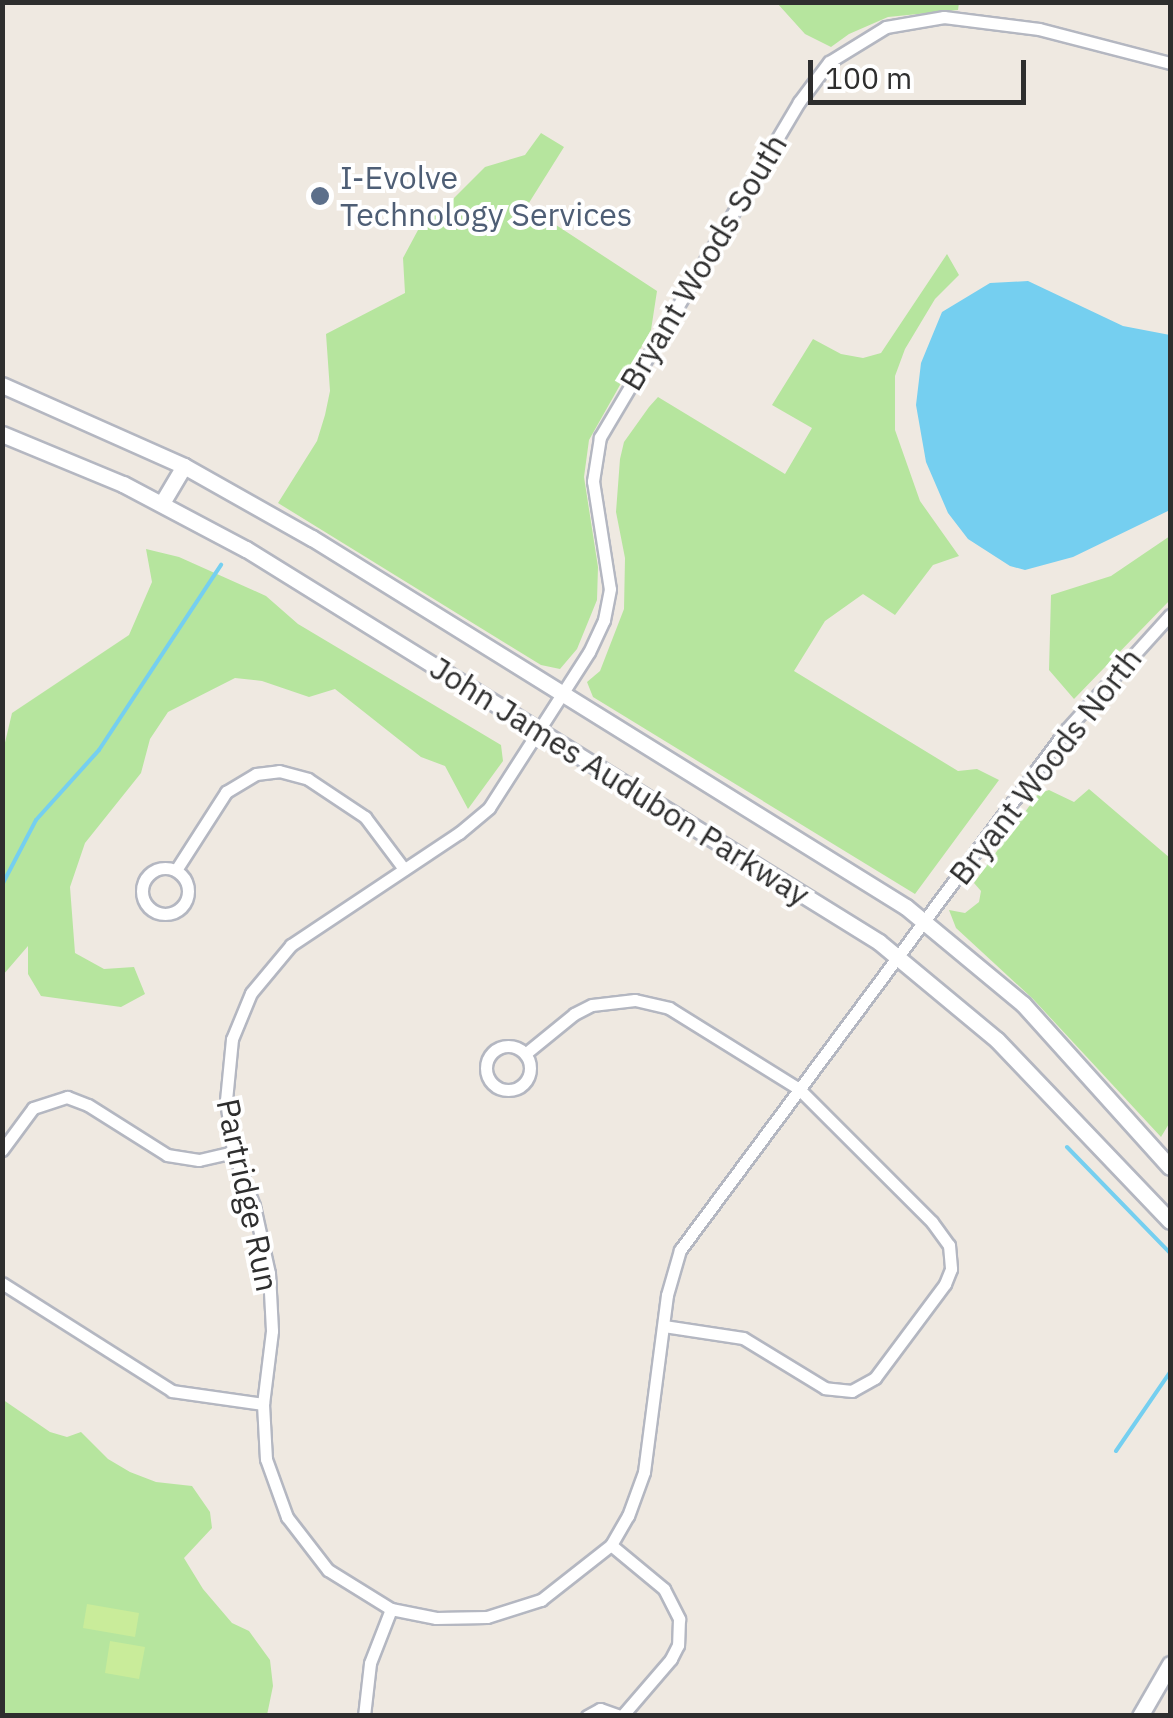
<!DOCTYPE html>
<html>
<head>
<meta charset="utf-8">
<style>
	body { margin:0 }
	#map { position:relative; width:1173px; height:1718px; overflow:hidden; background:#efe9e1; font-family:"IBM Plex Sans",sans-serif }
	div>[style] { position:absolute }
	.green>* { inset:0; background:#b6e59e }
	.pitch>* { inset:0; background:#c9ec9a }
	.water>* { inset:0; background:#75cff0 }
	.stream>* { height:4px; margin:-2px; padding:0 2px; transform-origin:2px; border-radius:2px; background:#75cff0 }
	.roads { filter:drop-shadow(2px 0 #b4b7c1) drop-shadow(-2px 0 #b4b7c1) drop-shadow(0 2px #b4b7c1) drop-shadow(0 -2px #b4b7c1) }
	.street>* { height:11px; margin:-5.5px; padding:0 5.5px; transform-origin:5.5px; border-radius:5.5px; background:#fff }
	.street>.ring { margin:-5.5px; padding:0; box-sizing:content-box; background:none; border:11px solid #fff; border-radius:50% }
	.secondary>* { height:15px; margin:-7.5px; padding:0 7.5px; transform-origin:7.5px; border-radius:7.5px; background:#fff }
	.dots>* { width:28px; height:28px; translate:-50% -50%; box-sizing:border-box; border:5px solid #fff; border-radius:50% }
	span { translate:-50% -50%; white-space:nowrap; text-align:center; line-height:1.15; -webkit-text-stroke:8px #fff; paint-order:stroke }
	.service-label { font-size:32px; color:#4e5e75 }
	.left { translate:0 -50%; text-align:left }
	.street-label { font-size:32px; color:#2e2e2e }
	.frame { position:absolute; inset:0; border:5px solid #2e2e2e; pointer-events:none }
	.scale { position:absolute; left:808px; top:60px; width:218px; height:45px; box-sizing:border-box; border:5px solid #2e2e2e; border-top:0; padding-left:12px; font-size:30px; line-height:35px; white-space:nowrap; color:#2e2e2e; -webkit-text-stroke:8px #fff; paint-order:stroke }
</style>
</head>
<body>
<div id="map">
	<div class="green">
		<i style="clip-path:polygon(777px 3px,959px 3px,958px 10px,888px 17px,849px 34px,831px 47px,805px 34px)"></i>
		<i style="clip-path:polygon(541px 133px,564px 147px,527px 206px,657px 291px,651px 330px,589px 440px,584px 477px,598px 567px,597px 600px,577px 649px,560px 669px,541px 665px,278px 503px,317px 441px,325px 415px,330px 391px,326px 334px,405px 293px,403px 258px,425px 217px,446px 206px,485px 167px,525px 155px)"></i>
		<i style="clip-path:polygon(947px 254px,959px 275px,935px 299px,905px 349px,895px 376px,895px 430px,920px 501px,959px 556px,933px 565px,895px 615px,863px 594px,825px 621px,794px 671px,958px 771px,977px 769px,999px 780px,915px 894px,593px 697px,587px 682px,600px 671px,624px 609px,625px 558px,616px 512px,620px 459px,624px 442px,649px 407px,658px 397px,785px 474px,812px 428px,772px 405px,813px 339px,841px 354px,863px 358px,881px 353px)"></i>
		<i style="clip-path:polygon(1170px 536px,1170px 600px,1074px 699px,1049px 670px,1051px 595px,1111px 576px)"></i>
		<i style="clip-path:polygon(146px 549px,179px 557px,266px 596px,298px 624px,501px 745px,503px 761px,468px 809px,445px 766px,421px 757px,335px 689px,309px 697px,262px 681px,235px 678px,168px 712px,150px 739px,141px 773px,85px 843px,70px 887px,75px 953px,104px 969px,134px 967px,145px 994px,121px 1007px,41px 996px,28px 974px,28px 946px,3px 975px,3px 751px,12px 713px,129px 635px,152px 582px)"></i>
		<i style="clip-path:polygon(1089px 789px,1170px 858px,1170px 1122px,1161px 1137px,1033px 999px,956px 928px,949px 910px,965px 913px,979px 902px,981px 891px,974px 883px,1038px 794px,1049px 790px,1074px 802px)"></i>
		<i style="clip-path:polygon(2px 1399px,50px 1432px,67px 1437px,81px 1432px,108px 1459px,130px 1472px,156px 1482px,192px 1486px,210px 1512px,212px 1528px,184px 1558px,203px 1589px,232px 1623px,249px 1631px,270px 1660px,273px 1686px,267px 1715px,3px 1715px)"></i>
	</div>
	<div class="pitch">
		<i style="clip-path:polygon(87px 1604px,139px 1613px,135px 1637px,83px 1628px)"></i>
		<i style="clip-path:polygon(110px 1641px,145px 1647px,139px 1679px,105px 1673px)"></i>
	</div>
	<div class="water">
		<i style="clip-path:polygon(1028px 281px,1123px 326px,1170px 335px,1170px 510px,1073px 557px,1025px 570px,1010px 566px,968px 539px,948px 513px,926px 462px,916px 405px,921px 363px,942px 312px,990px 283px)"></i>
	</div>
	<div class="stream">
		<i style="left:2px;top:885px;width:73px;rotate:-62.4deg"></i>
		<i style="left:36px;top:820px;width:94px;rotate:-48deg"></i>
		<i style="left:99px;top:750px;width:222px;rotate:-56.6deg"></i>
		<i style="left:1067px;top:1147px;width:148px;rotate:45.8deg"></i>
		<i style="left:1116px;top:1451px;width:96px;rotate:-55.6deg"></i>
	</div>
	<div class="roads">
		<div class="street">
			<i style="left:1170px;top:63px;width:135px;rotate:-165.5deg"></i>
			<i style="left:1039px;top:29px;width:96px;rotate:-172.8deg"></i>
			<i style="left:944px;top:17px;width:59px;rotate:170.2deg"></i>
			<i style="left:886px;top:27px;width:67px;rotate:148.4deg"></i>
			<i style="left:829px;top:62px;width:50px;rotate:126.9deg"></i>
			<i style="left:799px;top:102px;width:390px;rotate:120.7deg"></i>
			<i style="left:600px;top:437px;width:45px;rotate:99deg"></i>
			<i style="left:593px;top:481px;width:109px;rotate:81.1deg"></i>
			<i style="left:610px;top:589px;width:32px;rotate:101deg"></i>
			<i style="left:604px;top:620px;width:35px;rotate:115deg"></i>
			<i style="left:589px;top:652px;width:185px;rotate:122.7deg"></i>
			<i style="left:489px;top:808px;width:39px;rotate:140deg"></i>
			<i style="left:459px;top:833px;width:202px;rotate:146.3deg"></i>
			<i style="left:291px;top:945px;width:62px;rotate:129.8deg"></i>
			<i style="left:251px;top:993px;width:50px;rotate:112.4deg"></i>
			<i style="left:232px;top:1039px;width:61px;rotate:95.6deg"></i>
			<i style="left:226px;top:1100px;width:52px;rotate:82.3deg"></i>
			<i style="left:233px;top:1152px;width:58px;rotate:68.7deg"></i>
			<i style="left:254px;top:1206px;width:69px;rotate:77.4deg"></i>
			<i style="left:269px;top:1273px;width:58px;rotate:87deg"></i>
			<i style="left:272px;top:1331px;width:74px;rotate:97deg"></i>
			<i style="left:263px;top:1404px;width:55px;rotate:86.9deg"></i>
			<i style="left:266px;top:1459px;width:62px;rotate:70.1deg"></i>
			<i style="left:287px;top:1517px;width:67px;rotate:52.3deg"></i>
			<i style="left:328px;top:1570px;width:74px;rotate:31.8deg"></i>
			<i style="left:391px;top:1609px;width:46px;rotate:11.3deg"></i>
			<i style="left:436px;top:1618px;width:51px;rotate:-1.1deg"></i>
			<i style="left:487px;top:1617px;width:57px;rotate:-17.5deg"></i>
			<i style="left:541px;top:1600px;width:89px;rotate:-38.2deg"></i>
			<i style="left:611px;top:1545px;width:34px;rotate:-60deg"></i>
			<i style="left:628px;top:1516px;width:47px;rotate:-70deg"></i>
			<i style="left:644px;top:1472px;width:178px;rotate:-82.6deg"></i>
			<i style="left:667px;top:1295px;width:47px;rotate:-73.9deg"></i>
			<i style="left:680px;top:1250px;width:648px;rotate:-53.41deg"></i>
			<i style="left:1066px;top:730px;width:155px;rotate:-47.9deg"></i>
			<i class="ring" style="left:142px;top:868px;width:35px;height:35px"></i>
			<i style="left:176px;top:870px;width:93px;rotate:-57.3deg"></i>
			<i style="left:226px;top:792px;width:35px;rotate:-31deg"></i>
			<i style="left:256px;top:774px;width:23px;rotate:-7deg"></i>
			<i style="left:279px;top:771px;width:30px;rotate:15deg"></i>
			<i style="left:308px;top:779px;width:69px;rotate:33.7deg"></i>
			<i style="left:365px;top:817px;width:65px;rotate:53.1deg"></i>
			<i class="ring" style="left:486px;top:1046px;width:33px;height:33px"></i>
			<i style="left:525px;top:1054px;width:63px;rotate:-39.2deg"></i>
			<i style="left:574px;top:1014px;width:20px;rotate:-27deg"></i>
			<i style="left:592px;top:1005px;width:43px;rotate:-6.6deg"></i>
			<i style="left:635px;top:1000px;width:35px;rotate:13deg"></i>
			<i style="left:669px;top:1008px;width:153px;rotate:31.9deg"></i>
			<i style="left:799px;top:1089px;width:188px;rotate:45deg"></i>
			<i style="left:932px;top:1222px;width:29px;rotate:54deg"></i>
			<i style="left:949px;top:1245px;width:24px;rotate:85deg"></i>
			<i style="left:951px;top:1269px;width:16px;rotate:112deg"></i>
			<i style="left:945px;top:1284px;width:117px;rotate:126.7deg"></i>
			<i style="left:875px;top:1378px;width:26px;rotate:151deg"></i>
			<i style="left:852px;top:1391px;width:27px;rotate:-174deg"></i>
			<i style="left:825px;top:1388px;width:96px;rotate:-148.6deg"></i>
			<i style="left:743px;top:1338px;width:80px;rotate:-171.4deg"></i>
			<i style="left:2px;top:1150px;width:52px;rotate:-53.6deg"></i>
			<i style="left:33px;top:1108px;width:36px;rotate:-18deg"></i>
			<i style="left:67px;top:1097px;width:22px;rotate:21deg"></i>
			<i style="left:88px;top:1105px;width:93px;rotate:32.3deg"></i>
			<i style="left:167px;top:1155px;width:32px;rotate:9deg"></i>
			<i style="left:199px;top:1160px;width:35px;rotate:-13deg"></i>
			<i style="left:2px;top:1283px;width:201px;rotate:32.4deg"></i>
			<i style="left:172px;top:1391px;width:92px;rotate:8.1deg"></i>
			<i style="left:611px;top:1545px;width:69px;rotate:39.7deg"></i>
			<i style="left:664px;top:1589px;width:34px;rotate:63deg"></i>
			<i style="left:679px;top:1619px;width:26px;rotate:92deg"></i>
			<i style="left:678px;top:1645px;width:16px;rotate:117deg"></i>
			<i style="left:671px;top:1659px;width:75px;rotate:130.7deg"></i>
			<i style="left:364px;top:1716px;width:53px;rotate:-83.5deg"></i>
			<i style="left:370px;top:1663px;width:58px;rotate:-68.7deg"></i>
			<i style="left:587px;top:1716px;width:15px;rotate:-28deg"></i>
			<i style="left:600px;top:1709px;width:21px;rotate:19deg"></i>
		</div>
		<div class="secondary">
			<i style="left:2px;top:385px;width:199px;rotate:24deg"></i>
			<i style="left:184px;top:466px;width:147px;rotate:29.4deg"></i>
			<i style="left:312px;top:538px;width:699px;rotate:31.85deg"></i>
			<i style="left:906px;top:907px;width:152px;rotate:39.7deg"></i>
			<i style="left:1023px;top:1004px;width:219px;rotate:48deg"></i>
			<i style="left:2px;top:434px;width:131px;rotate:22.5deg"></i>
			<i style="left:123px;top:484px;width:139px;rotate:27.9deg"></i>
			<i style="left:246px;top:549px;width:745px;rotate:31.83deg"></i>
			<i style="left:879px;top:942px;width:153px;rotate:39.7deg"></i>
			<i style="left:997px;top:1040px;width:250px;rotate:46.3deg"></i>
			<i style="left:162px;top:503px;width:43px;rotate:-59.3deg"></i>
			<i style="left:1140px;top:1716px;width:60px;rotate:-60deg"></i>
		</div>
	</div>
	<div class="dots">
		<i style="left:320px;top:196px;background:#5c6f8a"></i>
	</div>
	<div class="service-label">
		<span class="left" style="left:340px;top:196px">I-Evolve<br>Technology Services</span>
	</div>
	<div class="street-label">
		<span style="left:703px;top:262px;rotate:-59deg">Bryant Woods South</span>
		<span style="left:1045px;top:766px;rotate:-52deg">Bryant Woods North</span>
		<span style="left:620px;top:781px;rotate:32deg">John James Audubon Parkway</span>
		<span style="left:248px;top:1195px;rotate:78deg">Partridge Run</span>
	</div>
	<div class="frame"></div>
	<div class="scale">100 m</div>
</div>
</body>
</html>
